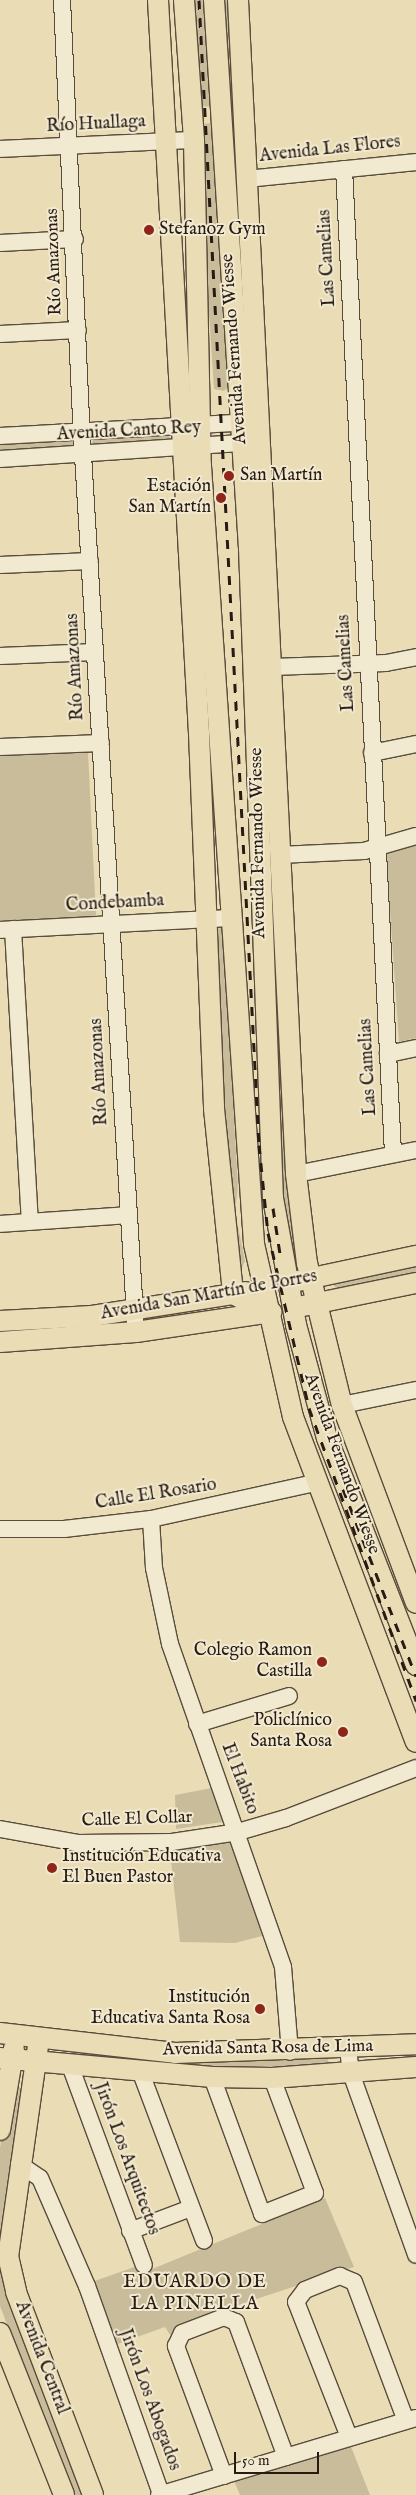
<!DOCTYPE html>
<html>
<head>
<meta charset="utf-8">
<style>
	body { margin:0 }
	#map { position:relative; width:416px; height:2495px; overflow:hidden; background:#eaddb6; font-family:"IM FELL English",serif }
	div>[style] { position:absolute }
	.green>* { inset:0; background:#c9bc9a }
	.roads { filter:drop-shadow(1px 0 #584c3c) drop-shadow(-1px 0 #584c3c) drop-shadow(0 1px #584c3c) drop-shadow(0 -1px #584c3c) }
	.minor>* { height:16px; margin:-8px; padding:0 8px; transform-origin:8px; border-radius:8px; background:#f1e9d0 }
	.major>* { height:20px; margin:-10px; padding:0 10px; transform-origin:10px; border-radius:10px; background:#eaddb6 }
	.rail>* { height:3px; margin-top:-1.5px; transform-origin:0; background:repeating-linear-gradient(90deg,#281b14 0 9px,transparent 0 18px) }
	.dots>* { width:14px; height:14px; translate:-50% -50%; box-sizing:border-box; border:2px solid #f1e9d0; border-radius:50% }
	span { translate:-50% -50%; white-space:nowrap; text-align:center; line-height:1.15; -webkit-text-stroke:4px #f1e9d0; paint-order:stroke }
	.street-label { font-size:18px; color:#281b14 }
	.poi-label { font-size:18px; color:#281b14 }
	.left { translate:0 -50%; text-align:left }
	.right { translate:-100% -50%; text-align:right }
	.neighbourhood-label { font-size:19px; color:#281b14; letter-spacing:1px }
	.scale { position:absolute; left:234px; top:2452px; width:85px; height:22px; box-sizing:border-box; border:2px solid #281b14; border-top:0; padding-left:6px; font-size:15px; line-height:18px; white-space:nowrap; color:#281b14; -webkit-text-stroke:4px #f1e9d0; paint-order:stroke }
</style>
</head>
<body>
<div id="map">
	<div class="green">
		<i style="clip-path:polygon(189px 0,208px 0,214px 106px,196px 107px)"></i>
		<i style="clip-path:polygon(218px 0,233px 0,239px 106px,224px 106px)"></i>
		<i style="clip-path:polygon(214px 123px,229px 386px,224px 391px,214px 389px,197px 124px)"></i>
		<i style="clip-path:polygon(169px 434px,170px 444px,94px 447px,92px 442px,95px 436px)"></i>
		<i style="clip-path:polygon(73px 437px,77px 447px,0 453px,0 441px)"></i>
		<i style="clip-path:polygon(88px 752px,96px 916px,0 921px,0 756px)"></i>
		<i style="clip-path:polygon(267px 760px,284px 1136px,302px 1270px,291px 1271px,277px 1167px)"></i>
		<i style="clip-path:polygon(416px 845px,416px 1038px,399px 1042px,386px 852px)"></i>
		<i style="clip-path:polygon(223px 928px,238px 1187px,235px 1211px,245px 1261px,238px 1276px,210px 929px)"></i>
		<i style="clip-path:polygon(416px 1261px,416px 1277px,337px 1293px,332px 1279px)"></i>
		<i style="clip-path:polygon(217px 1787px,229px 1821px,176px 1829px,175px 1795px)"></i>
		<i style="clip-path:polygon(235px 1839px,266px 1935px,235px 1943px,180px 1942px,170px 1851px)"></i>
		<i style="clip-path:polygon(43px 2051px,217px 2061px,328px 2058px,329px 2067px,166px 2066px,44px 2055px)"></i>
		<i style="clip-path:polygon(10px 2087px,23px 2088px,0 2234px,0 2148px)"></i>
		<i style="clip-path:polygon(325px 2198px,354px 2267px,241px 2304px,170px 2335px,165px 2327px,115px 2345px,89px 2283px,140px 2265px,145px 2272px)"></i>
		<i style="clip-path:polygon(0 2255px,83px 2495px,72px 2495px,0 2306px)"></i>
		<i style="clip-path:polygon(350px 2444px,370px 2495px,240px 2495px,234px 2481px)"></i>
	</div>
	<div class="roads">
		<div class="minor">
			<i style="left:62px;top:0;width:455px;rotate:87.4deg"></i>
			<i style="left:83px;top:455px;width:879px;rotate:86.54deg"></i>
			<i style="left:0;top:149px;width:194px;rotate:-2.7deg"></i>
			<i style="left:344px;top:169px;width:986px;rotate:87.15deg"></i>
			<i style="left:247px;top:179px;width:170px;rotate:-5.7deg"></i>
			<i style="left:0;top:243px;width:75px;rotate:-3.1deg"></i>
			<i style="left:0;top:334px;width:78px;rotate:-2.9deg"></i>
			<i style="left:0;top:436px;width:252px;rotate:-3.2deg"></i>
			<i style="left:0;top:459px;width:256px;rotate:-3.8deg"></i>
			<i style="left:0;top:565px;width:90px;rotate:-2.5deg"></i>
			<i style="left:0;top:656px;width:95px;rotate:-2.4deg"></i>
			<i style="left:272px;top:667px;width:114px;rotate:-2deg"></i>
			<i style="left:386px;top:663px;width:31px;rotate:-11deg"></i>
			<i style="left:0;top:747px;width:101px;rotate:-2.3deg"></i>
			<i style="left:372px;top:753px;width:45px;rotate:-11.6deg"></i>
			<i style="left:279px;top:855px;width:85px;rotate:-2.7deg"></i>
			<i style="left:364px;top:851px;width:54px;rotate:-16.1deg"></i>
			<i style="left:13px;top:929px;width:293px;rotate:86.7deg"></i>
			<i style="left:0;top:930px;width:232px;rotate:-3deg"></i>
			<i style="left:388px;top:1054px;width:29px;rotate:-12deg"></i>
			<i style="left:296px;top:1174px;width:122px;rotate:-11.3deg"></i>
			<i style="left:0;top:1224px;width:129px;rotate:-4deg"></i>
			<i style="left:342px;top:1405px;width:76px;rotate:-11.5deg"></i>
			<i style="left:151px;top:1519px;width:49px;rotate:86.5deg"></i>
			<i style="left:154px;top:1568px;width:78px;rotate:78.1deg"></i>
			<i style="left:170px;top:1644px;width:342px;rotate:70.7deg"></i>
			<i style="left:283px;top:1967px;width:85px;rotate:85.3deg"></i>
			<i style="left:0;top:1529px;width:64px"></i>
			<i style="left:64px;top:1529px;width:88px;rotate:-6.6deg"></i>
			<i style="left:151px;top:1519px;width:168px;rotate:-12.4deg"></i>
			<i style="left:197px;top:1724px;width:96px;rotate:-16.9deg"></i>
			<i style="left:0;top:1829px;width:79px;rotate:10.2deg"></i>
			<i style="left:78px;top:1843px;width:94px;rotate:-0.6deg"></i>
			<i style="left:172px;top:1842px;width:67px;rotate:-8.6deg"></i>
			<i style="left:238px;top:1832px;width:50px;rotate:-16.3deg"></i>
			<i style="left:286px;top:1818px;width:139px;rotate:-21deg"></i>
			<i style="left:348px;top:2049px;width:24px;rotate:83deg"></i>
			<i style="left:351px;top:2073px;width:193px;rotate:70.3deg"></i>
			<i style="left:71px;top:2068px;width:210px;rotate:69.7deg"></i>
			<i style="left:141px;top:2073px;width:179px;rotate:69.4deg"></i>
			<i style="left:212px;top:2077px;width:146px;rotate:69.9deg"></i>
			<i style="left:262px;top:2214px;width:57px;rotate:-21.6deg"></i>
			<i style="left:315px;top:2193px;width:123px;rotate:-110.5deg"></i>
			<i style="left:19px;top:2164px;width:25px;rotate:34deg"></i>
			<i style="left:40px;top:2178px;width:118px;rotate:66.5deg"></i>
			<i style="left:87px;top:2286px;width:221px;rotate:70.4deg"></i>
			<i style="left:130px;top:2231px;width:65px;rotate:-20.7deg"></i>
			<i style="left:349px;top:2437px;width:145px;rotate:-111.4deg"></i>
			<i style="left:296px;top:2302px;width:15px;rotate:-53deg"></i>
			<i style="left:305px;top:2290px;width:38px;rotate:-22deg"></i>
			<i style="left:340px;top:2276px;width:15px;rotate:23deg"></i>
			<i style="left:354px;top:2282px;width:148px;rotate:69.5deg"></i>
			<i style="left:224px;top:2476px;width:139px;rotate:-110.3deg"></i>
			<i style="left:176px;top:2346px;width:14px;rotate:-65deg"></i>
			<i style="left:182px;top:2333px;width:45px;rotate:-20.9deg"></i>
			<i style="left:224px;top:2317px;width:13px;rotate:23deg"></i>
			<i style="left:236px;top:2322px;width:144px;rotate:69.7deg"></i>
			<i style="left:159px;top:2495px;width:268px;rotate:-16.7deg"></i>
		</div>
		<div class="major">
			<i style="left:158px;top:0;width:734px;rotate:86.8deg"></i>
			<i style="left:199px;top:733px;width:376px;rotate:87.7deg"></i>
			<i style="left:214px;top:1109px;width:186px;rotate:84.1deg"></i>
			<i style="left:233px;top:1294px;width:40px;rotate:28deg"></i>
			<i style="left:184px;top:0;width:140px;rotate:85.9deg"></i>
			<i style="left:194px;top:140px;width:326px;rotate:88.8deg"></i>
			<i style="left:201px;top:466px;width:780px;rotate:86.1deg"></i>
			<i style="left:254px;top:1244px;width:177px;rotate:77.3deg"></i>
			<i style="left:293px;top:1417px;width:347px;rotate:69.3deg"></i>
			<i style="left:214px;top:0;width:549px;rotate:86.35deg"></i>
			<i style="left:249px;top:548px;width:650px;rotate:87.89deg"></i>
			<i style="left:273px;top:1198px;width:129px;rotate:79.7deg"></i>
			<i style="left:296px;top:1325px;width:117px;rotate:74.7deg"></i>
			<i style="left:327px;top:1438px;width:244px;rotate:68.6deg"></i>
			<i style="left:238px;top:0;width:1175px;rotate:87.17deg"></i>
			<i style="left:296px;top:1174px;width:90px;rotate:83deg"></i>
			<i style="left:307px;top:1263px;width:146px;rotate:76.2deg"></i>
			<i style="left:342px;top:1405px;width:211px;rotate:69.5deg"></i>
			<i style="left:298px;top:1281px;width:121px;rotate:-12deg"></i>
			<i style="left:303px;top:1306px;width:115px;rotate:-11.5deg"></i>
			<i style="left:0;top:1321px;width:92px;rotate:-3.1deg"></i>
			<i style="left:92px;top:1316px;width:155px;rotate:-8.9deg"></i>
			<i style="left:0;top:1342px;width:136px;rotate:-4.2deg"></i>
			<i style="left:136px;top:1332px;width:137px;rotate:-8.4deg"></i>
			<i style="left:0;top:2033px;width:176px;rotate:6.5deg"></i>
			<i style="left:175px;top:2053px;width:241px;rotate:-2.1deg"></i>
			<i style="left:39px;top:2039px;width:219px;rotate:98.1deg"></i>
			<i style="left:8px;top:2256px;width:37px;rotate:77deg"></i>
			<i style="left:16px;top:2292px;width:217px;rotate:69.2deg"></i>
			<i style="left:0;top:2058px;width:213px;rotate:5.1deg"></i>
			<i style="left:212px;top:2077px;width:60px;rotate:1deg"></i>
			<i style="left:272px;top:2078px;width:144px;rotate:-4.4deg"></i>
			<i style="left:0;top:2130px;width:83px;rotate:-80.3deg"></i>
			<i style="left:0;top:2333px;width:174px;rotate:68.4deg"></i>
		</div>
	</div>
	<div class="rail">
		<i style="left:199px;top:0;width:1147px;rotate:87deg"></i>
		<i style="left:259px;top:1145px;width:88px;rotate:84.2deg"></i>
		<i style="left:268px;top:1233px;width:180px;rotate:76.8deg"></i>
		<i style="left:309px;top:1408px;width:312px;rotate:69.9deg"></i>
		<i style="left:273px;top:1208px;width:53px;rotate:81.3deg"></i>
		<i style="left:343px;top:1489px;width:201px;rotate:68.7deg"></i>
	</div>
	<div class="dots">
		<i style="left:149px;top:230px;background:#8f2418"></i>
		<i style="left:229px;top:476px;background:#8f2418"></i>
		<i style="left:221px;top:498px;background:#8f2418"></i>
		<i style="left:322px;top:1662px;background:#8f2418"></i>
		<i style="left:343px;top:1732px;background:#8f2418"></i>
		<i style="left:52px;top:1868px;background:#8f2418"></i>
		<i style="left:260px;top:2009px;background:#8f2418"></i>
	</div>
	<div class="street-label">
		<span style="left:96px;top:125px;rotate:-3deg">Río Huallaga</span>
		<span style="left:330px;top:150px;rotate:-6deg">Avenida Las Flores</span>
		<span style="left:328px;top:258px;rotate:-93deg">Las Camelias</span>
		<span style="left:55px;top:262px;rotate:-92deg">Río Amazonas</span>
		<span style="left:235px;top:349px;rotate:-94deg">Avenida Fernando Wiesse</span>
		<span style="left:129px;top:432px;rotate:-3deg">Avenida Canto Rey</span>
		<span style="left:347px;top:663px;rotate:-93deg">Las Camelias</span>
		<span style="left:76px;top:667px;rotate:-93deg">Río Amazonas</span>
		<span style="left:259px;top:843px;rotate:-91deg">Avenida Fernando Wiesse</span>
		<span style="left:115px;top:904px;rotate:-3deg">Condebamba</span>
		<span style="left:369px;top:1067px;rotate:-93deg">Las Camelias</span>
		<span style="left:100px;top:1072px;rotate:-93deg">Río Amazonas</span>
		<span style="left:209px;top:1296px;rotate:-10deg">Avenida San Martín de Porres</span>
		<span style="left:341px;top:1464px;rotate:70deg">Avenida Fernando Wiesse</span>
		<span style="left:156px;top:1495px;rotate:-9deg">Calle El Rosario</span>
		<span style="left:239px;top:1779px;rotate:69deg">El Habito</span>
		<span style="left:137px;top:1820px;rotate:-2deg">Calle El Collar</span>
		<span style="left:268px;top:2049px;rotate:-1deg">Avenida Santa Rosa de Lima</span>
		<span style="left:126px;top:2159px;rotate:70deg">Jirón Los Arquitectos</span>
		<span style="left:41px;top:2358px;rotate:69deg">Avenida Central</span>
		<span style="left:149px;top:2400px;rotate:70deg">Jirón Los Abogados</span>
	</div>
	<div class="poi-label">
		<span class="left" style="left:159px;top:230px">Stefanoz Gym</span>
		<span class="left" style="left:240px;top:476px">San Martín</span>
		<span class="right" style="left:211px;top:498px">Estación<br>San Martín</span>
		<span class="right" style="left:312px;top:1662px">Colegio Ramon<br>Castilla</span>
		<span class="right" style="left:332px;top:1732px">Policlínico<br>Santa Rosa</span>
		<span class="left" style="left:62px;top:1868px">Institución Educativa<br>El Buen Pastor</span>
		<span class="right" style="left:250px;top:2009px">Institución<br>Educativa Santa Rosa</span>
	</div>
	<div class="neighbourhood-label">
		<span style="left:195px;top:2294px">EDUARDO DE<br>LA PINELLA</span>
	</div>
	<div class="scale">50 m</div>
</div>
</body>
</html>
